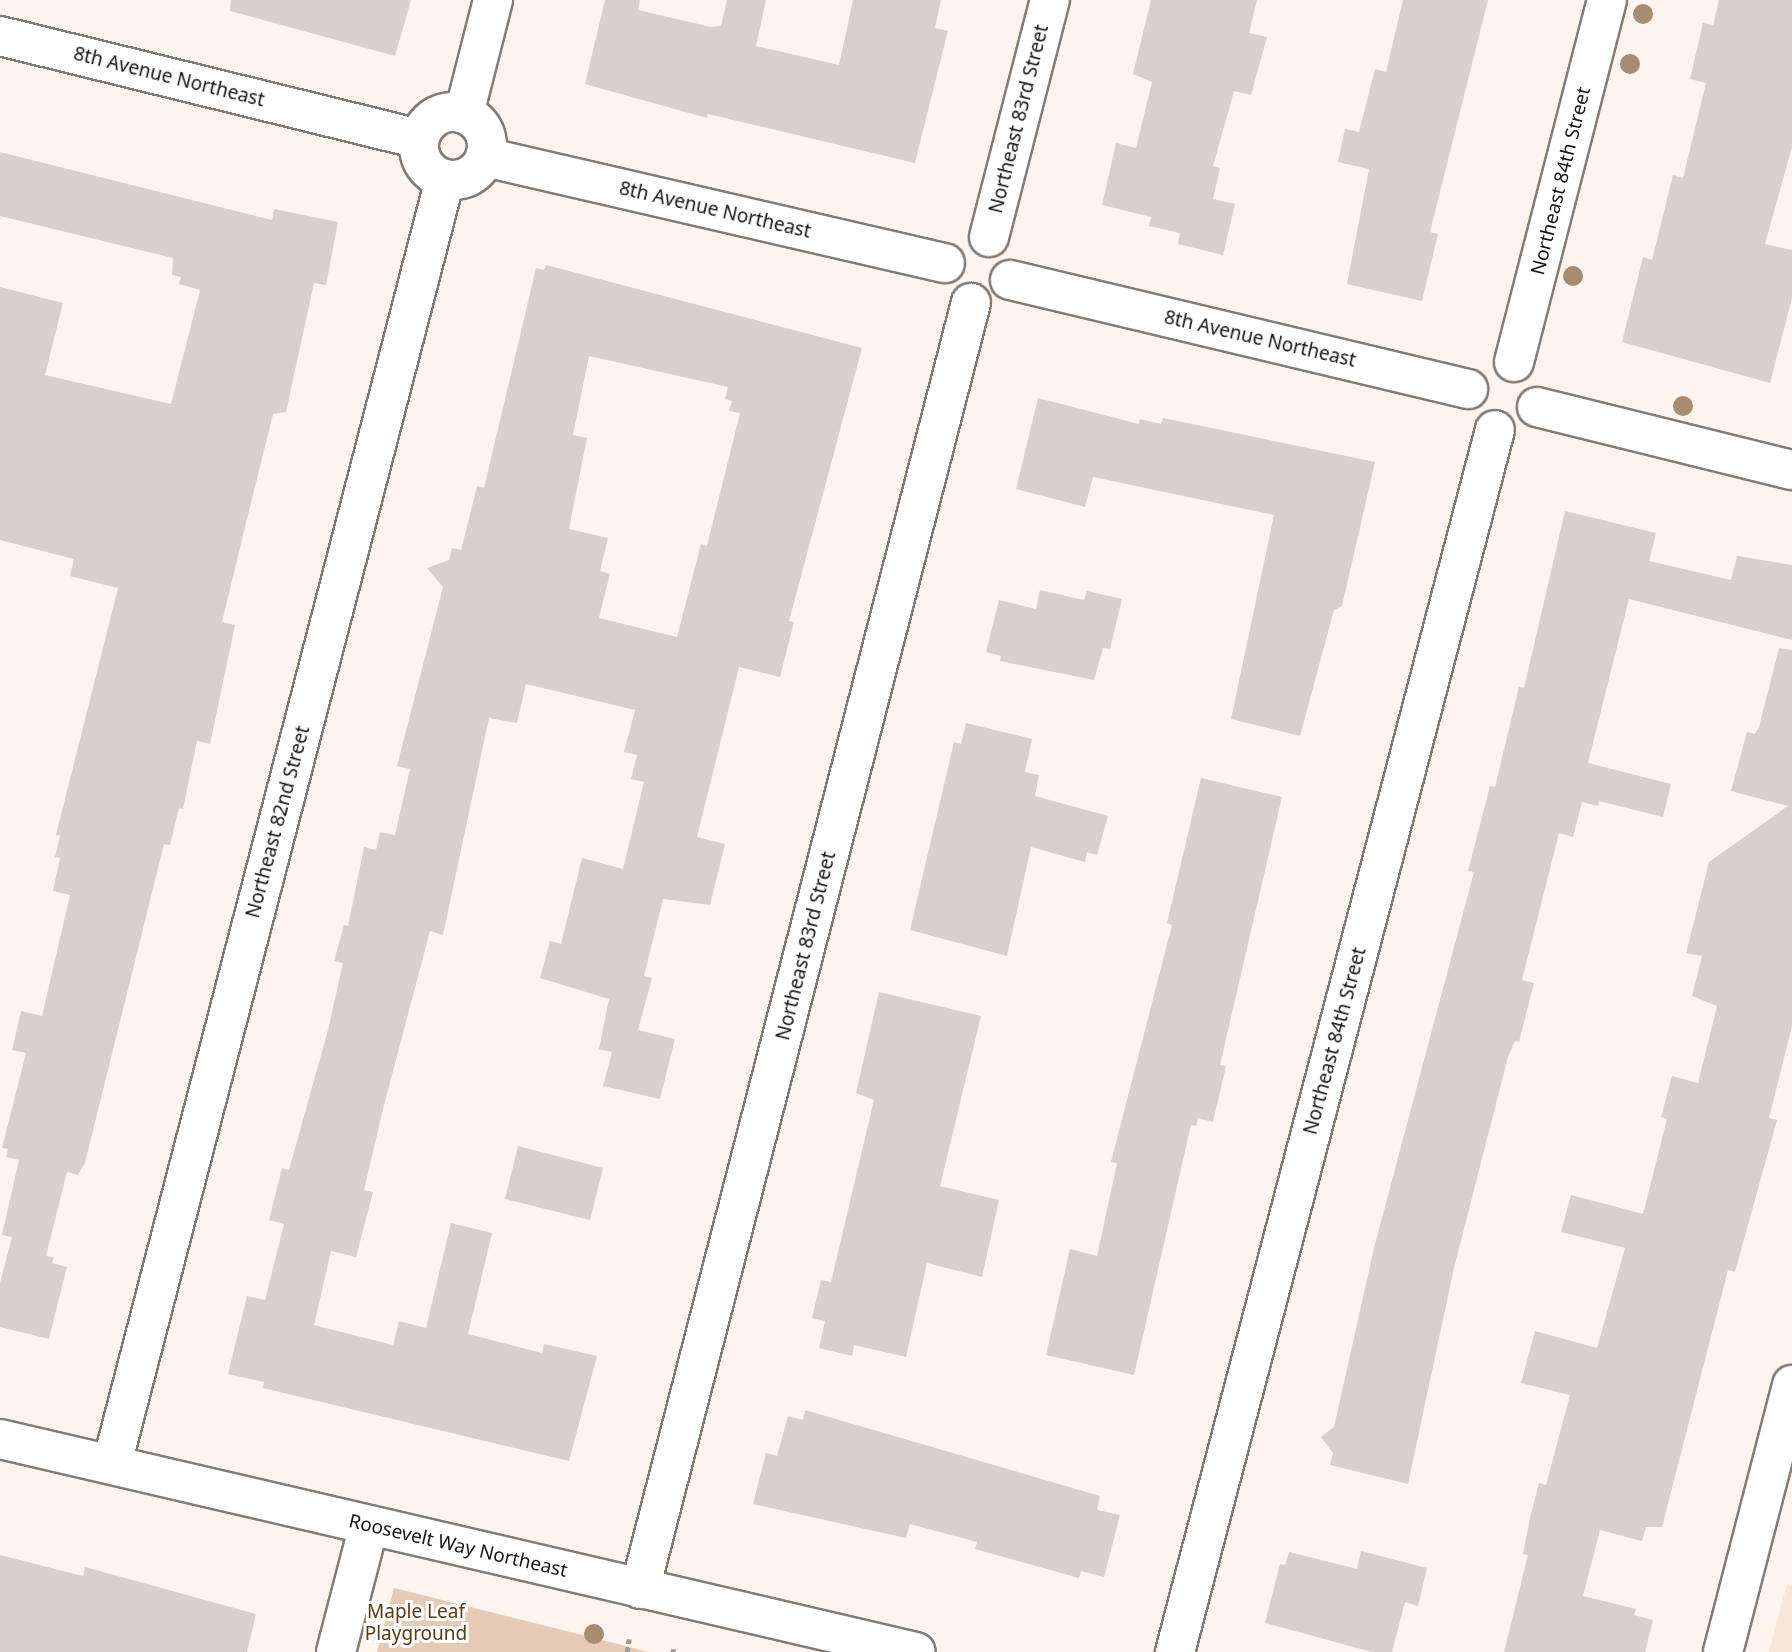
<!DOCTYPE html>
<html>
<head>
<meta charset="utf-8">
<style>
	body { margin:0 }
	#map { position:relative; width:1792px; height:1652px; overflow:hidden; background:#fcf4ed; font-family:"Noto Sans",sans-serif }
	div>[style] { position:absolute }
	.built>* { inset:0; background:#f6e6db }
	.green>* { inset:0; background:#e7cab3 }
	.building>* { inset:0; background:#d8d0ca }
	.path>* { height:4.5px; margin-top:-2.25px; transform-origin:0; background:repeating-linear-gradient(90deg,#a09a95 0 5px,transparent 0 8.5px) }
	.roads { filter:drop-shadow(2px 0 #837b75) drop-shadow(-2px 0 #837b75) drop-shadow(0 2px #837b75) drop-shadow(0 -2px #837b75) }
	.minor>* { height:38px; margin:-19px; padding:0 19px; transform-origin:19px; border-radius:19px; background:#fff }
	.minor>.ring { margin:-19px; padding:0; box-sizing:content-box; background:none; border:38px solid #fff; border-radius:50% }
	.major>* { height:38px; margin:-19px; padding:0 19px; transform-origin:19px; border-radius:19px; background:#fff }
	.trees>* { width:20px; height:20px; margin:-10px; border-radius:50%; background:#a78c71 }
	span { translate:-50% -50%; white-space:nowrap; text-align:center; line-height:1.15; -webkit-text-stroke:6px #fff; paint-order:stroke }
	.street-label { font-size:19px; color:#161311 }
	.park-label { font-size:19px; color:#61370c }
</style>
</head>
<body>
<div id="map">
	<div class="built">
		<i style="clip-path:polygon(1787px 1584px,1792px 1585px,1792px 1652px,1769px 1652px)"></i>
	</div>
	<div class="green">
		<i style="clip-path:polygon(394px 1588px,618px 1644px,648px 1652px,377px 1652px)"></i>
	</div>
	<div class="building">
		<i style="clip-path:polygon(231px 0,411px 0,395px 56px,230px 11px)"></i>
		<i style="clip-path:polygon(605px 0,640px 0,638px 10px,711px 27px,721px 26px,727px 0,766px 0,756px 46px,839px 65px,853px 0,941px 0,935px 28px,948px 31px,915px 163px,708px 114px,707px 118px,585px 84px)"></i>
		<i style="clip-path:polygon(1151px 0,1257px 0,1249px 33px,1267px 37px,1251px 95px,1234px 91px,1213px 166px,1220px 168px,1213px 199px,1235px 204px,1223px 255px,1178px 244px,1180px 233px,1149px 226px,1151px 217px,1102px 205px,1116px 143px,1136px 148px,1152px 82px,1133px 74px)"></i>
		<i style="clip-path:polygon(1403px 0,1488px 0,1430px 232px,1438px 234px,1422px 301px,1347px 284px,1369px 169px,1338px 162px,1345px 129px,1359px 132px,1375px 69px,1386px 72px)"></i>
		<i style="clip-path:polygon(1719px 0,1792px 0,1792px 147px,1765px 244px,1792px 250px,1792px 298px,1770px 383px,1622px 342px,1643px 257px,1652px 260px,1673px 175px,1683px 178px,1706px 83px,1690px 79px,1703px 23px,1713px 25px)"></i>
		<i style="clip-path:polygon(0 152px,272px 220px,274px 209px,338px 222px,326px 285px,314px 283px,286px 412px,273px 414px,246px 523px,222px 622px,235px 625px,210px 744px,197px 741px,183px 809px,179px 808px,170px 845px,164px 844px,85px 1163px,78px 1175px,67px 1172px,46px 1256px,54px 1257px,52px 1263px,67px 1267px,49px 1339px,0 1327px,0 1283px,12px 1237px,2px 1235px,19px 1160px,6px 1157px,8px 1149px,2px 1148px,26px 1053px,12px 1050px,21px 1011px,42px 1016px,70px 895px,53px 891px,60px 858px,55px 857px,60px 836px,56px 835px,118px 588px,70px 576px,74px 559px,0 540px,0 287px,63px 303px,45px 375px,171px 404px,200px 290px,179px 284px,181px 277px,172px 275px,173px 258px,0 216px)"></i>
		<i style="clip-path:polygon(evenodd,546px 265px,862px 348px,789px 621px,794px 622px,780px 677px,739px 667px,697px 837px,725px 844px,710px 905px,663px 899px,644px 976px,652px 978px,638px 1030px,675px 1039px,660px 1099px,603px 1086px,612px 1052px,599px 1049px,609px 999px,540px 978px,550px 941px,561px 944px,582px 858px,623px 869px,644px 782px,631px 779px,637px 755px,624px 752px,635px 710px,526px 684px,517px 723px,489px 718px,443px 935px,430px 931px,383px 1109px,364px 1190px,373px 1192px,356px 1257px,331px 1251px,314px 1325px,393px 1345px,399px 1321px,426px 1328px,451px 1223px,492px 1233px,468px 1334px,542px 1353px,544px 1344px,597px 1356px,569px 1461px,263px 1388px,264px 1382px,228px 1374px,247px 1296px,265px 1300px,284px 1224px,269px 1220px,282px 1168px,289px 1170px,328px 1030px,343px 963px,334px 961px,344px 925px,348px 926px,364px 847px,376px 850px,380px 832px,395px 835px,410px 769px,397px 766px,443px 587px,427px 568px,449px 560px,452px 548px,461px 550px,477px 486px,484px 488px,536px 268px,544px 270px,546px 265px,589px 356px,728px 387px,725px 399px,732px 401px,729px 411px,740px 413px,707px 546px,701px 544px,677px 637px,599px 618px,610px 574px,600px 571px,608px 538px,569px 529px,587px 438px,573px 435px,589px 356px)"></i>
		<i style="clip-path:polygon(1038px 398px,1139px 424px,1140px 419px,1161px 424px,1163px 418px,1375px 462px,1342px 606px,1334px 610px,1300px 736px,1231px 719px,1274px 515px,1093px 477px,1085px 507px,1016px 489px)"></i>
		<i style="clip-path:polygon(1565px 511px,1656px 533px,1649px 561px,1731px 580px,1737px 556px,1792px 565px,1792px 640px,1629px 599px,1588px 763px,1671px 784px,1663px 817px,1599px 801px,1598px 806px,1582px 802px,1573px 837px,1559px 833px,1522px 980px,1534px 983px,1519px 1042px,1515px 1041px,1508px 1057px,1454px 1268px,1408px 1484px,1330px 1465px,1333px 1453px,1321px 1437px,1334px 1427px,1374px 1248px,1474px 872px,1468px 871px,1490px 786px,1495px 787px,1519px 687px,1524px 688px)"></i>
		<i style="clip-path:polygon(1040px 590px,1084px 600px,1087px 591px,1122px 599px,1110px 649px,1103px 648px,1094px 680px,1000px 661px,1001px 656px,986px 652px,999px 600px,1036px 609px)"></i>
		<i style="clip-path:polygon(1779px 648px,1792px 650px,1792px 1026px,1769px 1118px,1777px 1120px,1735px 1272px,1728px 1270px,1662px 1527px,1646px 1527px,1642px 1541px,1600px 1530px,1583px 1596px,1636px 1609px,1634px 1615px,1653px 1620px,1645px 1652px,1504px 1652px,1528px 1555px,1523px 1554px,1530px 1518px,1539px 1483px,1546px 1485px,1570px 1395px,1521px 1383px,1535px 1331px,1597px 1348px,1625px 1248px,1561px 1232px,1571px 1195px,1643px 1214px,1667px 1119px,1661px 1117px,1672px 1076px,1698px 1083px,1717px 1006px,1692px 996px,1702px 956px,1686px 953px,1709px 862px,1788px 806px,1731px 791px,1747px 732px,1755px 734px,1759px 727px)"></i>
		<i style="clip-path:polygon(966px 723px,1032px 739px,1025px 772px,1039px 775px,1035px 796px,1108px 816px,1097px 855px,1087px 852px,1085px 862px,1031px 847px,1007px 956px,910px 930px,954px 742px,961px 744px)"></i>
		<i style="clip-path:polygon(1201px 778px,1282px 797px,1220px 1065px,1226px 1066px,1213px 1122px,1198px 1118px,1196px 1126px,1191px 1125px,1134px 1375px,1046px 1355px,1070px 1249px,1097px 1256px,1117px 1163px,1111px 1162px,1172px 925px,1167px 923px)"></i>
		<i style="clip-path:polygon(879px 992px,981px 1016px,940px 1186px,999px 1200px,982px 1277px,927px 1263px,906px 1357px,854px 1345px,852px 1356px,819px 1348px,825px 1321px,812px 1318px,821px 1280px,831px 1282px,874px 1100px,856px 1093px)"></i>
		<i style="clip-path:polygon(518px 1146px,603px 1168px,590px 1220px,505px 1199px)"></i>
		<i style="clip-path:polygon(805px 1410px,1100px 1496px,1097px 1510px,1120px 1515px,1104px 1577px,1081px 1571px,1079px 1578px,975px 1549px,977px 1542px,910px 1524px,906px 1538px,753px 1504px,766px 1453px,777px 1456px,788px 1416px,803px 1420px)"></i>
		<i style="clip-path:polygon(1361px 1551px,1427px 1568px,1418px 1606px,1405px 1602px,1392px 1652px,1372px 1652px,1265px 1623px,1280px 1564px,1285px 1565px,1289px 1552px,1357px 1569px)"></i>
		<i style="clip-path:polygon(0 1555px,83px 1576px,85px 1567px,256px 1614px,247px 1652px,0 1652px)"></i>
	</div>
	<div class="path">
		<i style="left:627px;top:1652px;width:13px;rotate:-81deg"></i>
		<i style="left:673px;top:1652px;width:3px;rotate:-90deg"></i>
	</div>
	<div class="roads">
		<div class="minor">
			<i style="left:0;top:36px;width:432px;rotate:13.8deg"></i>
			<i class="ring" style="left:419px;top:112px;width:30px;height:30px"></i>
			<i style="left:464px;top:114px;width:118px;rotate:-75.7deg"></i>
			<i style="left:485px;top:157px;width:472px;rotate:13deg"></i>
			<i style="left:989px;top:237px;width:245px;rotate:-75.6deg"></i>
			<i style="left:1010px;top:280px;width:471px;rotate:13.4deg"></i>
			<i style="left:1514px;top:362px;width:374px;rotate:-75.6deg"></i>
			<i style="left:1537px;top:407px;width:263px;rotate:13.9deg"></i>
			<i style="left:112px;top:1464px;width:1327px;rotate:-75.47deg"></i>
			<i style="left:640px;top:1589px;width:1328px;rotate:-75.57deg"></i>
			<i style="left:336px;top:1652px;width:131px;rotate:-75.4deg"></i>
			<i style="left:1175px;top:1652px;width:1263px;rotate:-75.33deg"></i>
			<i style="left:1723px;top:1652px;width:276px;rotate:-75.5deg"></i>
		</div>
		<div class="major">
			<i style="left:0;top:1439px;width:940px;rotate:13.09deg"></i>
		</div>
	</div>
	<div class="trees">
		<i style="left:1643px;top:14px"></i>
		<i style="left:1630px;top:64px"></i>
		<i style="left:1573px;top:276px"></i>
		<i style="left:1683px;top:406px"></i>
		<i style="left:594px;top:1634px"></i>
	</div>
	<div class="street-label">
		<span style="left:169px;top:77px;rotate:14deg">8th Avenue Northeast</span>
		<span style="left:1019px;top:119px;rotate:-76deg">Northeast 83rd Street</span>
		<span style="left:1561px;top:181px;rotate:-76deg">Northeast 84th Street</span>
		<span style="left:715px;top:210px;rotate:13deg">8th Avenue Northeast</span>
		<span style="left:1260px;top:339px;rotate:13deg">8th Avenue Northeast</span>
		<span style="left:278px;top:822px;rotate:-75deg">Northeast 82nd Street</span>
		<span style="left:806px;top:946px;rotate:-76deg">Northeast 83rd Street</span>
		<span style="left:1335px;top:1041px;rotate:-75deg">Northeast 84th Street</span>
		<span style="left:458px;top:1546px;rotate:13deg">Roosevelt Way Northeast</span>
	</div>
	<div class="park-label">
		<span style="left:416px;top:1623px">Maple Leaf<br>Playground</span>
	</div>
</div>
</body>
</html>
